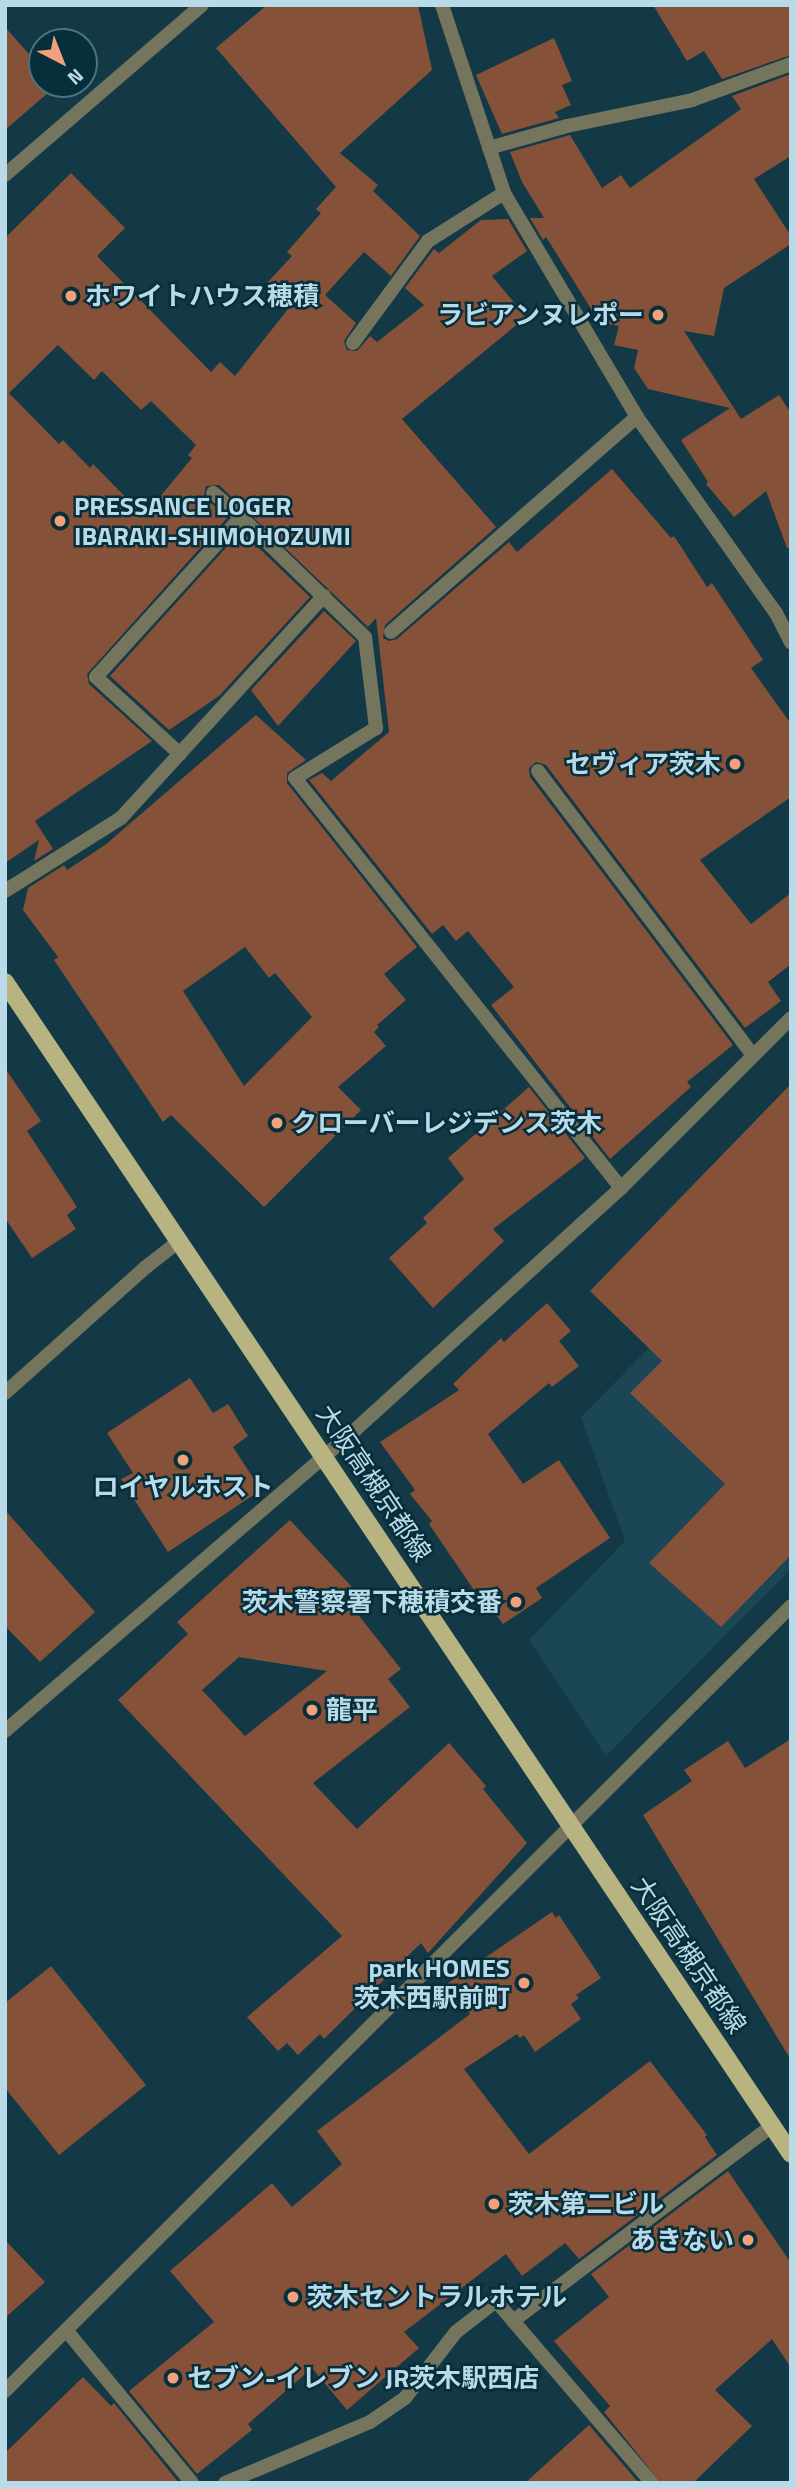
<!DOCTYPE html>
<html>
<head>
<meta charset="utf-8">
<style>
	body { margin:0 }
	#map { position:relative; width:796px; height:2488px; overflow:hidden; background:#133846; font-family:"Titillium Web","Noto Sans JP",sans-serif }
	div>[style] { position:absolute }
	.built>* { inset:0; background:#1b4656 }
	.building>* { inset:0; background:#855138 }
	.street>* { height:14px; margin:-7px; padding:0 7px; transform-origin:7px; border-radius:7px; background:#75745c }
	.primary>* { height:18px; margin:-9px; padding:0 9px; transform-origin:9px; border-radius:9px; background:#b7b482 }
	.dots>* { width:19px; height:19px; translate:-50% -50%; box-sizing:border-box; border:4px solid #072e3b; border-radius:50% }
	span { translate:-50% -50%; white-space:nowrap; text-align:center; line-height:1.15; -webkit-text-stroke:5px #072e3b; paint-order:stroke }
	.poi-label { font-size:26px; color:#b9dae8; font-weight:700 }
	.left { translate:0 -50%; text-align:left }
	.right { translate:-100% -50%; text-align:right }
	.street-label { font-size:26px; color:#b9dae8 }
	.frame { position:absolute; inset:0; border:7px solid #b9dae8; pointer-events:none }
	.north { position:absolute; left:28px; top:28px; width:70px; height:70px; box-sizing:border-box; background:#072e3b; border:2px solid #4e7380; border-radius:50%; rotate:138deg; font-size:19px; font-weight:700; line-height:28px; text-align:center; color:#b9dae8 }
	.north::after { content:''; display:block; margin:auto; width:24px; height:32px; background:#f1a17c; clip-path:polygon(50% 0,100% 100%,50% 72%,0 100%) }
</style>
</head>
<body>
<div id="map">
	<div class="built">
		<i style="clip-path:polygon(791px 1203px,791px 1569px,606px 1756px,529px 1640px,625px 1541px,581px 1417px)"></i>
	</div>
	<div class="building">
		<i style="clip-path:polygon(evenodd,267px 5px,418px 5px,432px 70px,340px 153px,378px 185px,373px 191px,420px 236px,391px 276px,364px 252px,325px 295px,356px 323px,344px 341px,347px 350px,357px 351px,370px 336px,377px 342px,424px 305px,405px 288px,434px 249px,439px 253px,481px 220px,508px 219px,527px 251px,492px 276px,526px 317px,402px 419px,496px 527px,385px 625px,383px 638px,389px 641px,397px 639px,509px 542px,517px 552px,612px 469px,671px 538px,674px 536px,707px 587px,712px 583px,763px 660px,751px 668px,791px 724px,791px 797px,700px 860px,751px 924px,791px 893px,791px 964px,768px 982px,781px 1001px,745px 1028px,546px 765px,536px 762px,529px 768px,530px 777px,733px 1045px,687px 1082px,691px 1087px,610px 1159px,491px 1005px,514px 987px,468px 931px,456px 941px,443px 925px,432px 934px,309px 780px,322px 773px,331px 781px,389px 732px,376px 618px,368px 627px,219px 485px,206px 486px,204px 496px,227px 518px,87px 674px,89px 684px,152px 741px,35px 821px,53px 849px,34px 861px,39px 840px,5px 863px,5px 238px,71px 173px,125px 228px,97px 256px,211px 372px,220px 362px,235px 376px,292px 304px,267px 283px,292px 256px,287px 252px,321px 213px,316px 209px,336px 187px,216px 48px,267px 5px,58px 345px,94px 380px,102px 371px,141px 410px,151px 401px,196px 445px,188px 455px,192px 458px,144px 516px,93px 464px,90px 468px,63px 440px,59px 444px,9px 393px,58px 345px)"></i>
		<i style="clip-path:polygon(653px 5px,791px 5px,791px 55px,722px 79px,704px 51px,687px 61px)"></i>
		<i style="clip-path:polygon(5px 27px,42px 69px,42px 84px,56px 86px,5px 130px)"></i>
		<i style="clip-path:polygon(554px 38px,572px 81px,562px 85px,571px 105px,555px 112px,559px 118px,502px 134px,476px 75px)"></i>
		<i style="clip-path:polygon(791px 74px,791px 156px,754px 179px,791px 236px,791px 244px,724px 288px,714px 336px,684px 331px,741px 419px,779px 395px,791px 413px,791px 547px,787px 548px,766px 491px,734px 517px,706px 484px,708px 482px,681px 440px,730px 408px,648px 389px,634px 368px,638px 350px,614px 345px,619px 326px,600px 323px,546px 237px,543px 240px,530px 218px,544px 218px,522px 182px,510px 152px,570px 135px,602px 188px,621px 175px,630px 188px,741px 109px,732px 96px)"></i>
		<i style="clip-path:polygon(241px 531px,310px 597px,219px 696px,169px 730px,110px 676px)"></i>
		<i style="clip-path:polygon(324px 611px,356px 641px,278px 726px,251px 690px)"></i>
		<i style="clip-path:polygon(evenodd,256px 715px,306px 760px,287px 773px,287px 783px,417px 947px,384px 974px,406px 1000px,377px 1025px,379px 1027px,374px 1032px,386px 1046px,338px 1087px,361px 1110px,264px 1207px,171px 1115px,163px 1122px,54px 960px,58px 957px,23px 910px,28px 888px,64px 865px,67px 870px,105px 845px,256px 715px,245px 947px,269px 978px,275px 973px,312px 1017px,244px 1086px,183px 991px,245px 947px)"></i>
		<i style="clip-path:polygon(5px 1068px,41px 1121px,27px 1131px,77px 1207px,67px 1215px,76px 1229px,32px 1258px,5px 1218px)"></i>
		<i style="clip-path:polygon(791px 1084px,791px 1555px,721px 1627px,649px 1563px,725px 1484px,630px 1393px,662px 1361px,590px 1291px)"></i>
		<i style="clip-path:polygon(529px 1087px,585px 1158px,493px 1229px,504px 1241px,433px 1308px,389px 1258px,427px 1223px,423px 1218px,464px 1179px,448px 1158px)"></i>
		<i style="clip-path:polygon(547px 1303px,571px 1331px,559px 1341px,579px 1366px,552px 1387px,549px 1383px,488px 1434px,523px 1484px,559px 1460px,610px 1538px,536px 1588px,542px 1598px,503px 1624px,483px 1597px,480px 1599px,450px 1555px,429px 1524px,432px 1521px,410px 1494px,415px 1490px,380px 1442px,459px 1390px,453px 1384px,501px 1338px,504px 1342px)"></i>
		<i style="clip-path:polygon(190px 1378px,213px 1413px,228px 1404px,248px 1436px,233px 1447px,261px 1490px,168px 1552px,121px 1479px,133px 1473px,107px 1433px)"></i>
		<i style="clip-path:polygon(5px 1510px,95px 1612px,40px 1662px,5px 1626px)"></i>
		<i style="clip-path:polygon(evenodd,290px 1520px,351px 1586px,363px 1605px,356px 1612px,401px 1669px,388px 1679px,410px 1707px,313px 1783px,357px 1829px,449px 1743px,486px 1786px,483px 1789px,527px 1843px,428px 1953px,421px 1943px,324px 2039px,320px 2034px,298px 2055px,287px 2043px,278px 2051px,247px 2017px,342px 1936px,118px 1700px,188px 1634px,177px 1622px,290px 1520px,239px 1657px,327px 1671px,245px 1736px,202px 1690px,239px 1657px)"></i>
		<i style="clip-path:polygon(791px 1739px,791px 2060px,643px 1815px,692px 1781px,684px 1770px,728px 1741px,745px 1768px)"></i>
		<i style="clip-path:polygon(552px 1912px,556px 1918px,559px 1915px,601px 1978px,576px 1995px,579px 1998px,571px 2004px,581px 2019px,535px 2052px,524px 2035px,520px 2038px,517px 2034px,464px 2069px,529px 2154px,650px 2061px,707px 2135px,705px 2137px,717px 2155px,579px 2259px,565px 2243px,522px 2276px,506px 2254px,404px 2332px,419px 2348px,347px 2410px,312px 2368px,248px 2424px,252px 2430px,197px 2474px,129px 2391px,214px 2322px,170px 2271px,272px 2183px,292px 2207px,342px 2164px,317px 2131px,470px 2014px,448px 1983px)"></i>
		<i style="clip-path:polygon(51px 1966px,146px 2085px,59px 2155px,5px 2088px,5px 2003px)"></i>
		<i style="clip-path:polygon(728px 2171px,791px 2263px,791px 2368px,772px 2339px,715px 2390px,752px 2426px,693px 2483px,661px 2483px,604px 2412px,610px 2406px,554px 2341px,609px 2297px,591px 2274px)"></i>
		<i style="clip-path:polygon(5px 2240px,45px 2282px,5px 2318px)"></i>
		<i style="clip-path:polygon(83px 2377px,111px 2406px,114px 2403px,179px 2483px,5px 2483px,5px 2453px)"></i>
		<i style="clip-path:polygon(589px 2425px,639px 2483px,525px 2483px)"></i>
	</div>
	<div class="street">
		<i style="left:442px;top:5px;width:198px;rotate:71.7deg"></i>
		<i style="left:504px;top:193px;width:261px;rotate:59.3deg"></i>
		<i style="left:637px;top:417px;width:240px;rotate:54.7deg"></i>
		<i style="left:776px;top:613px;width:33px;rotate:63deg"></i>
		<i style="left:489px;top:148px;width:81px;rotate:-15.8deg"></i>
		<i style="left:567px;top:126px;width:128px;rotate:-11.7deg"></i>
		<i style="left:692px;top:100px;width:105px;rotate:-20deg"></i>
		<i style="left:5px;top:175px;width:260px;rotate:-40.8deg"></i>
		<i style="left:353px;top:343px;width:127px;rotate:-53.7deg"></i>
		<i style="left:428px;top:241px;width:90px;rotate:-32.3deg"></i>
		<i style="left:241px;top:517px;width:173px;rotate:44.1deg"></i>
		<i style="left:365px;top:637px;width:92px;rotate:83.1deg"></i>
		<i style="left:376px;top:728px;width:95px;rotate:148.3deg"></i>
		<i style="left:295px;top:778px;width:524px;rotate:51.51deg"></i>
		<i style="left:391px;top:632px;width:327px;rotate:-41.2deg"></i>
		<i style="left:180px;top:754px;width:114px;rotate:-137.5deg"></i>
		<i style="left:96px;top:677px;width:216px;rotate:-47.8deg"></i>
		<i style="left:241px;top:517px;width:37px;rotate:-139deg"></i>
		<i style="left:538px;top:771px;width:356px;rotate:52.9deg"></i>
		<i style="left:5px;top:891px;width:137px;rotate:-32.2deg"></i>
		<i style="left:121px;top:818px;width:301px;rotate:-47.6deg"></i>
		<i style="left:5px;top:1393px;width:189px;rotate:-41.8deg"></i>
		<i style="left:146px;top:1267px;width:41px;rotate:-38deg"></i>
		<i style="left:5px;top:1731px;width:462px;rotate:-40.7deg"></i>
		<i style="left:355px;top:1430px;width:360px;rotate:-42.3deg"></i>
		<i style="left:621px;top:1188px;width:240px;rotate:-45deg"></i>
		<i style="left:513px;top:2321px;width:324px;rotate:-37deg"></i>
		<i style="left:66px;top:2330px;width:198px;rotate:50.5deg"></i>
		<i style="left:5px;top:2391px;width:1111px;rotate:-44.96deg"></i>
		<i style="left:225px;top:2483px;width:157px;rotate:-22.8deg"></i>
		<i style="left:370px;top:2422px;width:42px;rotate:-34.4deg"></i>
		<i style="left:405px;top:2398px;width:83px;rotate:-52.3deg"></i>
		<i style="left:456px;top:2332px;width:51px;rotate:-37.8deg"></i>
		<i style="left:496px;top:2301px;width:240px;rotate:49.4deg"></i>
	</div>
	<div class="primary">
		<i style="left:5px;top:982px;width:1411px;rotate:56.15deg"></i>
	</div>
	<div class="dots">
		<i style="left:71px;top:296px;background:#f1a17c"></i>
		<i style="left:658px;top:315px;background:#f1a17c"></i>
		<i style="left:60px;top:521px;background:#f1a17c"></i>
		<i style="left:735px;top:764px;background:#f1a17c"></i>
		<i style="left:277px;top:1123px;background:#f1a17c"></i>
		<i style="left:183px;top:1460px;background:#f1a17c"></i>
		<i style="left:516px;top:1602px;background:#f1a17c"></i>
		<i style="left:312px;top:1710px;background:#f1a17c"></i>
		<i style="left:524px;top:1983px;background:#f1a17c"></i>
		<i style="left:494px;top:2204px;background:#f1a17c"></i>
		<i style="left:748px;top:2240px;background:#f1a17c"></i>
		<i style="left:293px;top:2297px;background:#f1a17c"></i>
		<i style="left:173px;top:2378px;background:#f1a17c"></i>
	</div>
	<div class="poi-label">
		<span class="left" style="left:85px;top:296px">ホワイトハウス穂積</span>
		<span class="right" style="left:644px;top:315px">ラビアンヌレポー</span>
		<span class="left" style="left:74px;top:521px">PRESSANCE LOGER<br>IBARAKI-SHIMOHOZUMI</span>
		<span class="right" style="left:721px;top:764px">セヴィア茨木</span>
		<span class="left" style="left:291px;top:1123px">クローバーレジデンス茨木</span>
		<span style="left:183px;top:1487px">ロイヤルホスト</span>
		<span class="right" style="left:502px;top:1602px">茨木警察署下穂積交番</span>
		<span class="left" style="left:326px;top:1710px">龍平</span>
		<span class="right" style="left:510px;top:1983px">park HOMES<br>茨木西駅前町</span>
		<span class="left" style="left:508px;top:2204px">茨木第二ビル</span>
		<span class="right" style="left:734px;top:2240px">あきない</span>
		<span class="left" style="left:307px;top:2297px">茨木セントラルホテル</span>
		<span class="left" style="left:187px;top:2378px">セブン-イレブン JR茨木駅西店</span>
	</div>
	<div class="street-label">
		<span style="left:374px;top:1483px;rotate:56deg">大阪高槻京都線</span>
		<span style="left:689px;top:1955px;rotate:56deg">大阪高槻京都線</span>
	</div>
	<div class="frame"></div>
	<div class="north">N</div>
</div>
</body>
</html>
